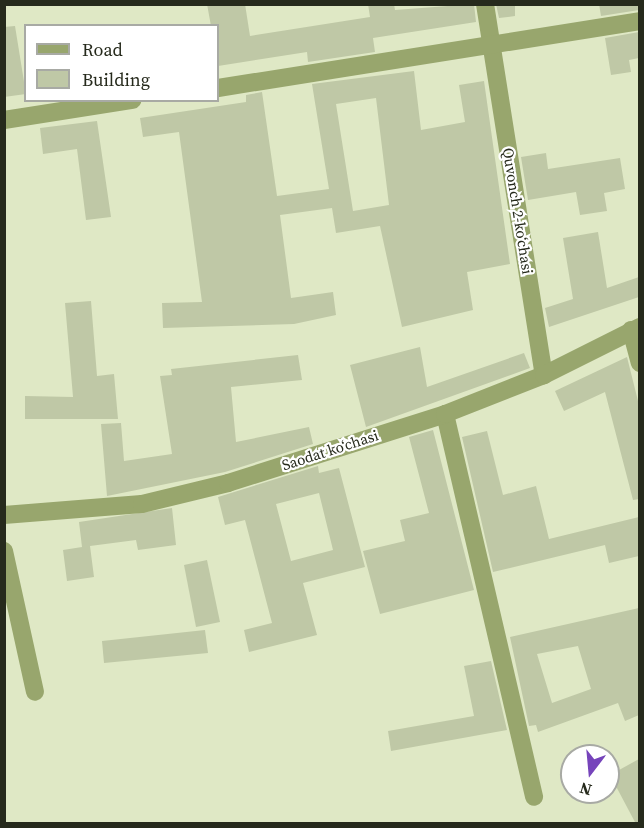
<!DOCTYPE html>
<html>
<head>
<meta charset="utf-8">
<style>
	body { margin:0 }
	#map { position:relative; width:644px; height:828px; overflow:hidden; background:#dfe8c5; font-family:"Source Serif 4",serif }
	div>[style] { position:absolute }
	.building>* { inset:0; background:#bfc8a6 }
	.minor>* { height:18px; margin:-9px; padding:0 9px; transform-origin:9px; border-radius:9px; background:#98a66d }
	span { translate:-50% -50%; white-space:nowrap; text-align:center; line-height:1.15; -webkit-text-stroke:4.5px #fff; paint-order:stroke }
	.street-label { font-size:15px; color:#262a1c }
	.frame { position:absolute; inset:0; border:6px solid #262a1c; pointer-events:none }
	.legend { position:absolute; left:24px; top:24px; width:195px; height:78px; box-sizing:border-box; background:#fff; border:2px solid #a8aaa4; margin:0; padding:8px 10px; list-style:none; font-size:18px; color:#262a1c }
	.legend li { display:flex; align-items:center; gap:12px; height:30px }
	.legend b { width:30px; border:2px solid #a8aaa4 }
	.north { position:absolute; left:560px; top:744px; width:60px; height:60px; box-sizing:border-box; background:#fff; border:2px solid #a8aaa4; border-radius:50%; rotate:196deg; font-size:16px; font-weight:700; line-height:24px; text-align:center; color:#262a1c }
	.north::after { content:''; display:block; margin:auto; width:21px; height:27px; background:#7644bb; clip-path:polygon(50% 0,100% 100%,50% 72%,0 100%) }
</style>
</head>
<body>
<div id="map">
	<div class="building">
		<i style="clip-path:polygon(207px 4px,245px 4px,250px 36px,370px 17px,368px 4px,394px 4px,395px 10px,474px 4px,476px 22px,373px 38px,375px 52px,308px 62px,307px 52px,218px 66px,218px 26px,211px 26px)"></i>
		<i style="clip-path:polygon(496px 4px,515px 4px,515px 16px,499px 18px)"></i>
		<i style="clip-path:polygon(599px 4px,639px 4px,639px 10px,601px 16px)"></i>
		<i style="clip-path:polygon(15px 26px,26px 94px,4px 97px,4px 27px)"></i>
		<i style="clip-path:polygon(639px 32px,639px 58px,629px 60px,631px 72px,611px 75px,605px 38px)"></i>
		<i style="clip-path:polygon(evenodd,414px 71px,421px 130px,465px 122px,459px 85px,484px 81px,510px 264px,467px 272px,473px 310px,402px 327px,380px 226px,336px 233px,332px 208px,280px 215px,291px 298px,333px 292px,336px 315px,294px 324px,163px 328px,162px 303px,202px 302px,179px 132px,143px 137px,140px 118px,246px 102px,246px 95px,262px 92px,277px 196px,329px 189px,312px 84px,414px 71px,376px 98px,389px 205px,353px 211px,336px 104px,376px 98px)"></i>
		<i style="clip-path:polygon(97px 121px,111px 217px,86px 220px,77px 149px,43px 154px,40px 128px)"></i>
		<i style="clip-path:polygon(546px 153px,548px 169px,620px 158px,625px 189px,604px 193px,607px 211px,580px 215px,576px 192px,528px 200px,521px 157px)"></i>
		<i style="clip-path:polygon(598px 232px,607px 288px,639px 277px,639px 297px,549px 327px,545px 308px,573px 299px,563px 238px)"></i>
		<i style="clip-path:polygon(91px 301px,97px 376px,114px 374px,118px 419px,25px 419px,25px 396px,73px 397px,65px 303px)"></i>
		<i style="clip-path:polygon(420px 347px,427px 387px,524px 353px,530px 368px,366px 427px,350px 365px)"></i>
		<i style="clip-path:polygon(298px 355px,302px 380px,231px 387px,236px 442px,309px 427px,313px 444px,225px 472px,107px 496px,101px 424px,121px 423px,124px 461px,172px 454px,160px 376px,172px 375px,171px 369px)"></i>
		<i style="clip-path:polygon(627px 357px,639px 405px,639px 499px,633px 500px,605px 392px,564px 411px,555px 391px)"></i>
		<i style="clip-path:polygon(433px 430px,474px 590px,380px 614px,363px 551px,405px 541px,400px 520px,429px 513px,409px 437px)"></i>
		<i style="clip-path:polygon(487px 431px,503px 495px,536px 486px,549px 539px,639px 517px,639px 556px,609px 563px,605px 545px,493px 572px,462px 437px)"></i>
		<i style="clip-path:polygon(evenodd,318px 466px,319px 473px,339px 468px,365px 567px,303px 583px,317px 635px,249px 652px,244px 630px,272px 623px,245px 520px,225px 525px,218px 497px,318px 466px,319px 493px,333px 550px,291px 561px,276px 504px,319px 493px)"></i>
		<i style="clip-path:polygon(172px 508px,176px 545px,138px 550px,136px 540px,90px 546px,94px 577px,67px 581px,63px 550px,82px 547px,79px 522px)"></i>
		<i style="clip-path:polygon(207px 560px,220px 622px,196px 627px,184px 565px)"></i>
		<i style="clip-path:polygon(evenodd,639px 608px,639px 715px,625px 721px,618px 703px,538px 732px,536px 725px,529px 726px,510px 637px,639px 608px,578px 646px,591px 689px,552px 703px,537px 654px,578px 646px)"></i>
		<i style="clip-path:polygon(205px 630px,208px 653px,104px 663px,102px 641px)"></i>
		<i style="clip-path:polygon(491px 661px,507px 730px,391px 751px,388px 731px,474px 716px,464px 666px)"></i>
		<i style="clip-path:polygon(639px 759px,639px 824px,636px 824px,610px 775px)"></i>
	</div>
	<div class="minor">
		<i style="left:485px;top:4px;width:376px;rotate:81deg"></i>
		<i style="left:218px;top:88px;width:427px;rotate:-9deg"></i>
		<i style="left:4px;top:120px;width:130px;rotate:-8.9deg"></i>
		<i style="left:631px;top:330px;width:34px;rotate:75deg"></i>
		<i style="left:445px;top:414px;width:393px;rotate:76.9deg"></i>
		<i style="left:4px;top:515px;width:138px;rotate:-4.6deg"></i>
		<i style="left:142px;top:504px;width:89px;rotate:-13.7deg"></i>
		<i style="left:228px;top:483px;width:228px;rotate:-17.6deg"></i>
		<i style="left:445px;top:414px;width:106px;rotate:-21.5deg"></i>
		<i style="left:544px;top:375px;width:107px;rotate:-26.6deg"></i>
		<i style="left:4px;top:551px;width:144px;rotate:77.6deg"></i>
	</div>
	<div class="street-label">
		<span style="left:518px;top:211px;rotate:81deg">Quvonch 2-koʻchasi</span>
		<span style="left:330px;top:450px;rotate:-18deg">Saodat koʻchasi</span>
	</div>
	<div class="frame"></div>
	<ul class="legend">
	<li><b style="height:8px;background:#98a66d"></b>Road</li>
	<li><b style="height:16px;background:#bfc8a6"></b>Building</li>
	</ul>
	<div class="north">N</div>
</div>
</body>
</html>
